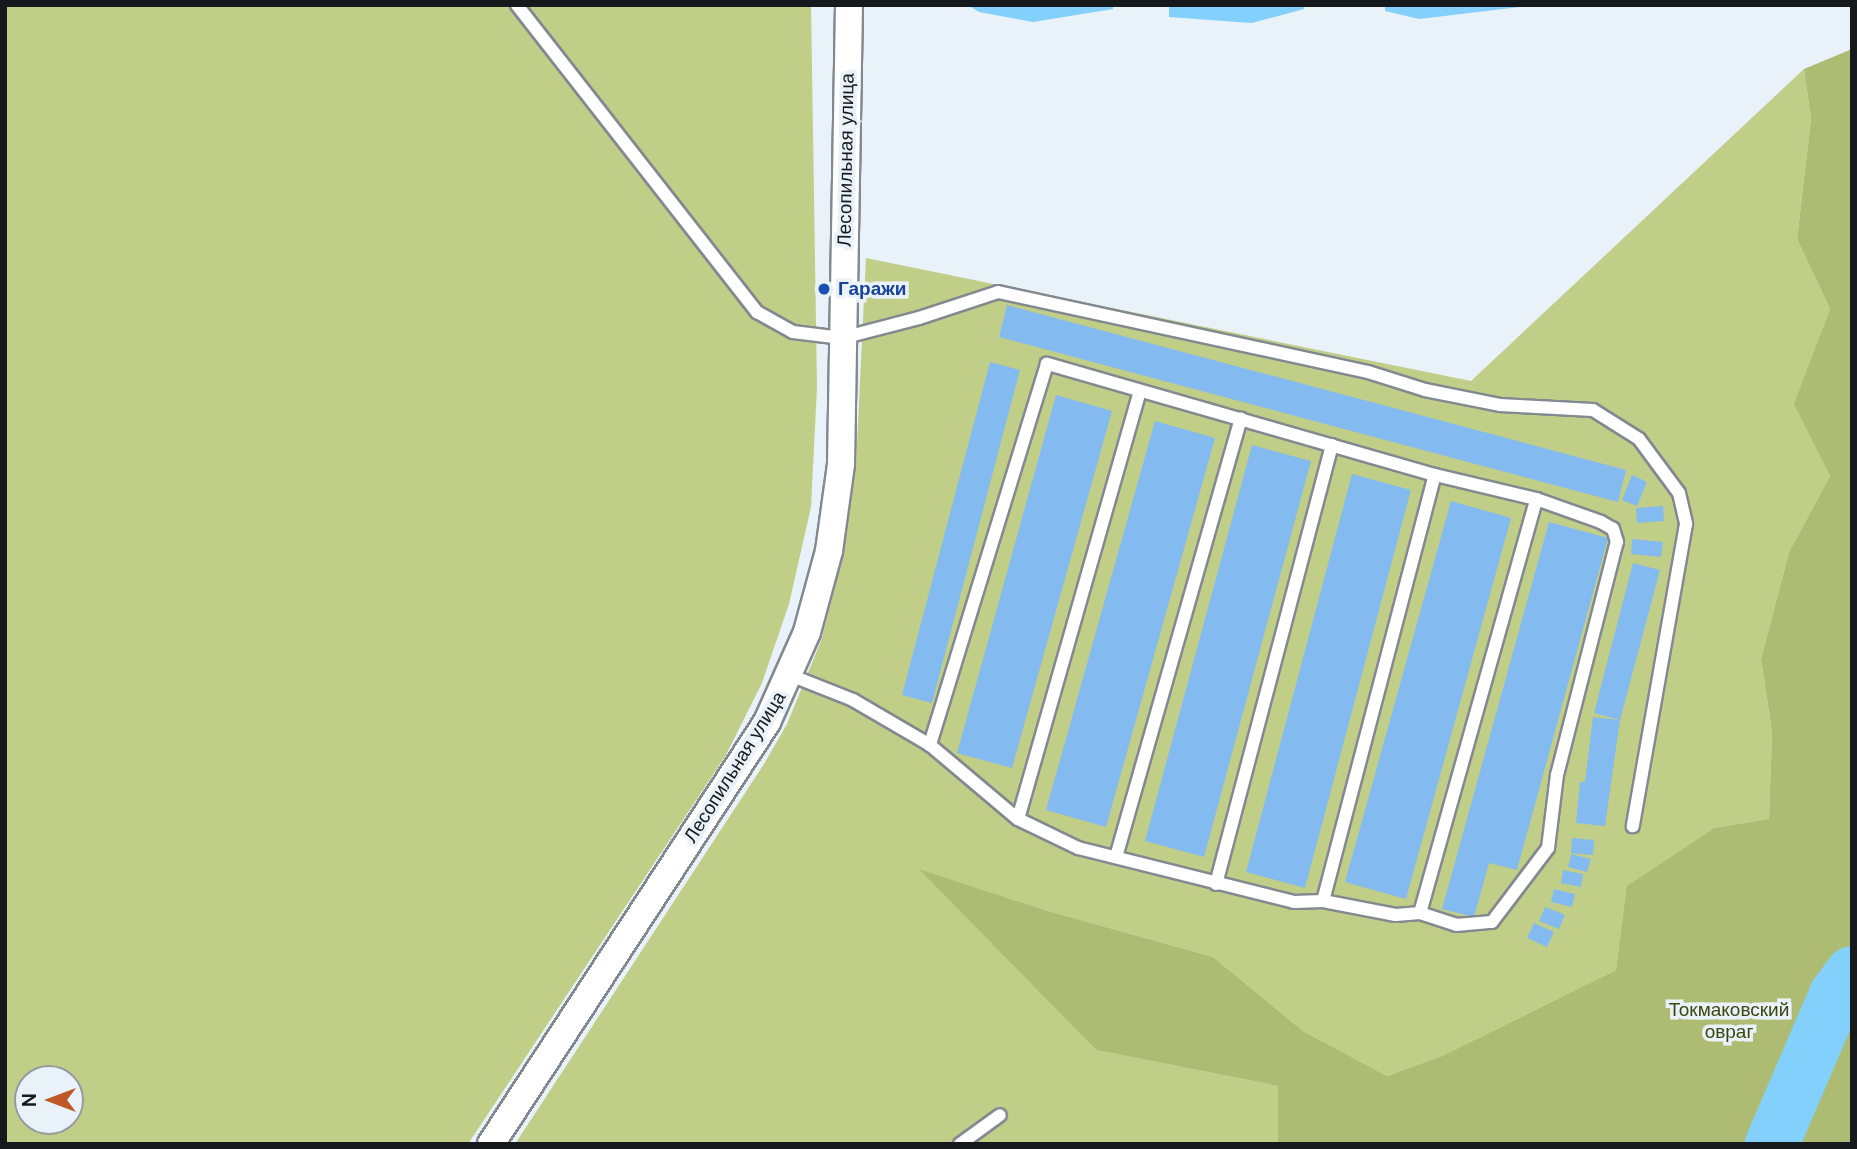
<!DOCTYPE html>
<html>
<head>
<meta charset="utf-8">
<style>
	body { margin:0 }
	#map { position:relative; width:1857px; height:1149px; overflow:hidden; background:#e9f1f9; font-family:"DM Sans",sans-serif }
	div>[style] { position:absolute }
	.green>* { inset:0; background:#c0ce87 }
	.forest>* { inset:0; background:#aebc73 }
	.water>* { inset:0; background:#82d0fb }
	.river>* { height:54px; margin:-27px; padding:0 27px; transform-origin:27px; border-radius:27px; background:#82d0fb }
	.building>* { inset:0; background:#83bbf1 }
	.roads { filter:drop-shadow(2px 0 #828990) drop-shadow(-2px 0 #828990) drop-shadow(0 2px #828990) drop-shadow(0 -2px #828990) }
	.lane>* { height:12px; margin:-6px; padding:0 6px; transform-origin:6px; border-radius:6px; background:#fff }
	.street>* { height:26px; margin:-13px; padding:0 13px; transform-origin:13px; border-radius:13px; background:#fff }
	.dots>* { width:19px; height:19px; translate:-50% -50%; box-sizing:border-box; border:4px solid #e9f1f9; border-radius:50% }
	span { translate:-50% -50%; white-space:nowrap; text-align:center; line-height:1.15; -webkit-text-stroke:7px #e9f1f9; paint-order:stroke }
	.street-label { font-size:19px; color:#16191c }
	.transit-label { font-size:19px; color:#164399; font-weight:700 }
	.left { translate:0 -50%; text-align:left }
	.park-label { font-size:19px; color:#3e460f }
	.frame { position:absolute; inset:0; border:7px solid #16191c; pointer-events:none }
	.north { position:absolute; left:14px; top:1065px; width:70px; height:70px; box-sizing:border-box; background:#e9f1f9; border:2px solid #959ba1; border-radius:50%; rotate:270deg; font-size:19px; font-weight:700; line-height:28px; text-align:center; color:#16191c }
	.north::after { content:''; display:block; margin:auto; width:24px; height:32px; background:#be5829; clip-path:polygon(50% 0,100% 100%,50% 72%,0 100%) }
</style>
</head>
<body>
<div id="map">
	<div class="green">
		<i style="clip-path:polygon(evenodd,5px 5px,811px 5px,817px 387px,811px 507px,789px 604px,762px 683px,726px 755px,468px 1144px,5px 1144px,5px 5px,28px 1079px,70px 1079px,70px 1121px,28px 1121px,28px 1079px)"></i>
		<i style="clip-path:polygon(1804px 69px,1811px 119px,1797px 239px,1830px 309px,1795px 404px,1830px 476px,1789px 552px,1761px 659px,1772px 732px,1769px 819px,1714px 828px,1628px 886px,1616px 970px,1442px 1056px,1387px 1076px,1303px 1031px,1213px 957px,1045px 910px,921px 870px,1096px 1050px,1278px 1086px,1278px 1144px,515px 1144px,764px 764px,787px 724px,821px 641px,844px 551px,856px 464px,866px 258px,1471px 381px)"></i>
	</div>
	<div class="forest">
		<i style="clip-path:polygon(1852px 49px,1852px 1144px,1278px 1144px,1278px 1086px,1096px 1050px,919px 869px,1045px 910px,1213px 957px,1303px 1031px,1387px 1076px,1442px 1056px,1616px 970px,1627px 886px,1714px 828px,1769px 819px,1772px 732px,1761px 659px,1789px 552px,1830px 476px,1794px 404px,1830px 309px,1797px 239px,1811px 119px,1804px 69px)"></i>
	</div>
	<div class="water">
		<i style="clip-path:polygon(968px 5px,1113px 5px,1113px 9px,1033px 22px,979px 12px)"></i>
		<i style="clip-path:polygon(1169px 5px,1304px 5px,1304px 9px,1252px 23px,1169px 17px)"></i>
		<i style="clip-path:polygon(1385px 5px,1537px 5px,1419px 19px,1385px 11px)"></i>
	</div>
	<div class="river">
		<i style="left:1772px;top:1144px;width:162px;rotate:-66.8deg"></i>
		<i style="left:1836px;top:995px;width:27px;rotate:-54deg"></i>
	</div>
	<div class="building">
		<i style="clip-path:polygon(1007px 305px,1626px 470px,1618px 502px,999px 337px)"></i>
		<i style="clip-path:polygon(990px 362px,1020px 370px,932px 703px,902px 695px)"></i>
		<i style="clip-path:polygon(1056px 395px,1112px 411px,1012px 768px,957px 753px)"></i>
		<i style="clip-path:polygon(1155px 421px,1215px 438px,1106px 827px,1046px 810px)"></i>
		<i style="clip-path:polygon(1252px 445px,1311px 461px,1204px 857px,1145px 841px)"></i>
		<i style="clip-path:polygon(1352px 474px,1411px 490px,1305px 888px,1246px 872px)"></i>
		<i style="clip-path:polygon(1632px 475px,1647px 482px,1637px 506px,1622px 500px)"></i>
		<i style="clip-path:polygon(1451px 501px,1511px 518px,1406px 899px,1345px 882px)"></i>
		<i style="clip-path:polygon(1663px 506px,1664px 521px,1637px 523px,1636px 508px)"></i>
		<i style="clip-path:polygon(1549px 522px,1608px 538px,1517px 870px,1489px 863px,1474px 917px,1442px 909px)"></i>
		<i style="clip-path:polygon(1632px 539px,1663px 542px,1661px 557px,1631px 554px)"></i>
		<i style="clip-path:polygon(1633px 563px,1660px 570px,1620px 720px,1594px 713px)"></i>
		<i style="clip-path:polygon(1593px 717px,1620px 720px,1605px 826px,1576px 823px,1580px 782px,1585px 782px)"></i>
		<i style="clip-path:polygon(1572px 838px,1594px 840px,1593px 855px,1571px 853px)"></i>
		<i style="clip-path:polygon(1571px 854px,1591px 859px,1587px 872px,1568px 867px)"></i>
		<i style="clip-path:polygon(1563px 870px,1583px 874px,1581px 887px,1561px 883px)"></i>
		<i style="clip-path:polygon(1554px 889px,1575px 894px,1572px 907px,1551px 902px)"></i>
		<i style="clip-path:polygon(1545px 907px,1565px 915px,1559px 929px,1539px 921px)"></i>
		<i style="clip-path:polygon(1534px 923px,1554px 932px,1547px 947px,1527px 938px)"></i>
	</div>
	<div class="roads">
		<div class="lane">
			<i style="left:517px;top:5px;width:390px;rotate:52deg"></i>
			<i style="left:757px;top:312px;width:41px;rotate:29.1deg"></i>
			<i style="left:793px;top:332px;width:49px;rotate:7deg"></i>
			<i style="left:842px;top:338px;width:80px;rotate:-14.6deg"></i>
			<i style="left:919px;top:318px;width:83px;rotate:-18.2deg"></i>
			<i style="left:998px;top:292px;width:379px;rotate:12.2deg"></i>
			<i style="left:1368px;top:372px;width:60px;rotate:17.5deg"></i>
			<i style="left:1425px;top:390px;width:76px;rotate:11.3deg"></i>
			<i style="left:1500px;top:405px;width:93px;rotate:3.1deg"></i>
			<i style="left:1593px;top:410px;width:54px;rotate:32.2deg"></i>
			<i style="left:1639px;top:439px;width:67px;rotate:53.5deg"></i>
			<i style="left:1679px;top:493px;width:32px;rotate:77deg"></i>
			<i style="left:1686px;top:524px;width:307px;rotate:100deg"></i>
			<i style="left:790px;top:675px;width:68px;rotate:21.6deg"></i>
			<i style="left:853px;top:700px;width:89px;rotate:30.3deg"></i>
			<i style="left:930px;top:745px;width:115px;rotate:40.1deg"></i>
			<i style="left:1018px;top:819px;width:67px;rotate:25.8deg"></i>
			<i style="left:1078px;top:848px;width:223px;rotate:14deg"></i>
			<i style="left:1294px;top:902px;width:29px;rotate:-2deg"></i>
			<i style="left:1323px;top:901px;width:74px;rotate:10.9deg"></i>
			<i style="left:1396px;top:915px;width:24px;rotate:-5deg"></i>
			<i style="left:1420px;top:913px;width:38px;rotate:18deg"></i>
			<i style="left:1456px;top:925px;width:36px;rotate:-5deg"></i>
			<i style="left:1492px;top:922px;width:93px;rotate:-52.9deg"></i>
			<i style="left:1548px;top:848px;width:74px;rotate:-83deg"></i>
			<i style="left:1557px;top:775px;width:241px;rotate:-75.6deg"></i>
			<i style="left:1617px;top:542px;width:14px;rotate:-107deg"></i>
			<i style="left:1613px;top:529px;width:14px;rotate:-150deg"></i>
			<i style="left:1601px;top:522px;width:69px;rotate:-160.5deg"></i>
			<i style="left:1536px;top:499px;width:104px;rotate:-166.6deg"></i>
			<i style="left:1435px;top:475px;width:404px;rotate:-164deg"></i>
			<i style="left:1047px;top:364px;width:399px;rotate:107.1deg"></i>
			<i style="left:1018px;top:819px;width:445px;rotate:-74.1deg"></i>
			<i style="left:1116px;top:857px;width:456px;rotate:-74.1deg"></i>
			<i style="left:1216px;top:884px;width:454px;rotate:-75.2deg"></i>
			<i style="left:1323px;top:901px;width:440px;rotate:-75.3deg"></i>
			<i style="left:1420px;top:913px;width:430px;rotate:-74.3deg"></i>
			<i style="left:960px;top:1144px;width:49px;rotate:-35.9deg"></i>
		</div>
		<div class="street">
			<i style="left:491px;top:1144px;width:504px;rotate:-56.81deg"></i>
			<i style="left:767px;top:722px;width:98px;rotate:-66deg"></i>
			<i style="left:807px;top:632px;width:84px;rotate:-74.8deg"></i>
			<i style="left:829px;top:551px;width:88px;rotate:-82.1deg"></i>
			<i style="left:841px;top:464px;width:459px;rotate:-89deg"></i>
		</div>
	</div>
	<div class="dots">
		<i style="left:824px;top:289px;background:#1a4fb4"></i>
	</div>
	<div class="street-label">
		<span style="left:846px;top:160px;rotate:-89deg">Лесопильная улица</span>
		<span style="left:735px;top:767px;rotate:-58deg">Лесопильная улица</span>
	</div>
	<div class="transit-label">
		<span class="left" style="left:838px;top:289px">Гаражи</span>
	</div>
	<div class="park-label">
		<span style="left:1729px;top:1021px">Токмаковский<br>овраг</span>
	</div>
	<div class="frame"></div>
	<div class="north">N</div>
</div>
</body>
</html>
